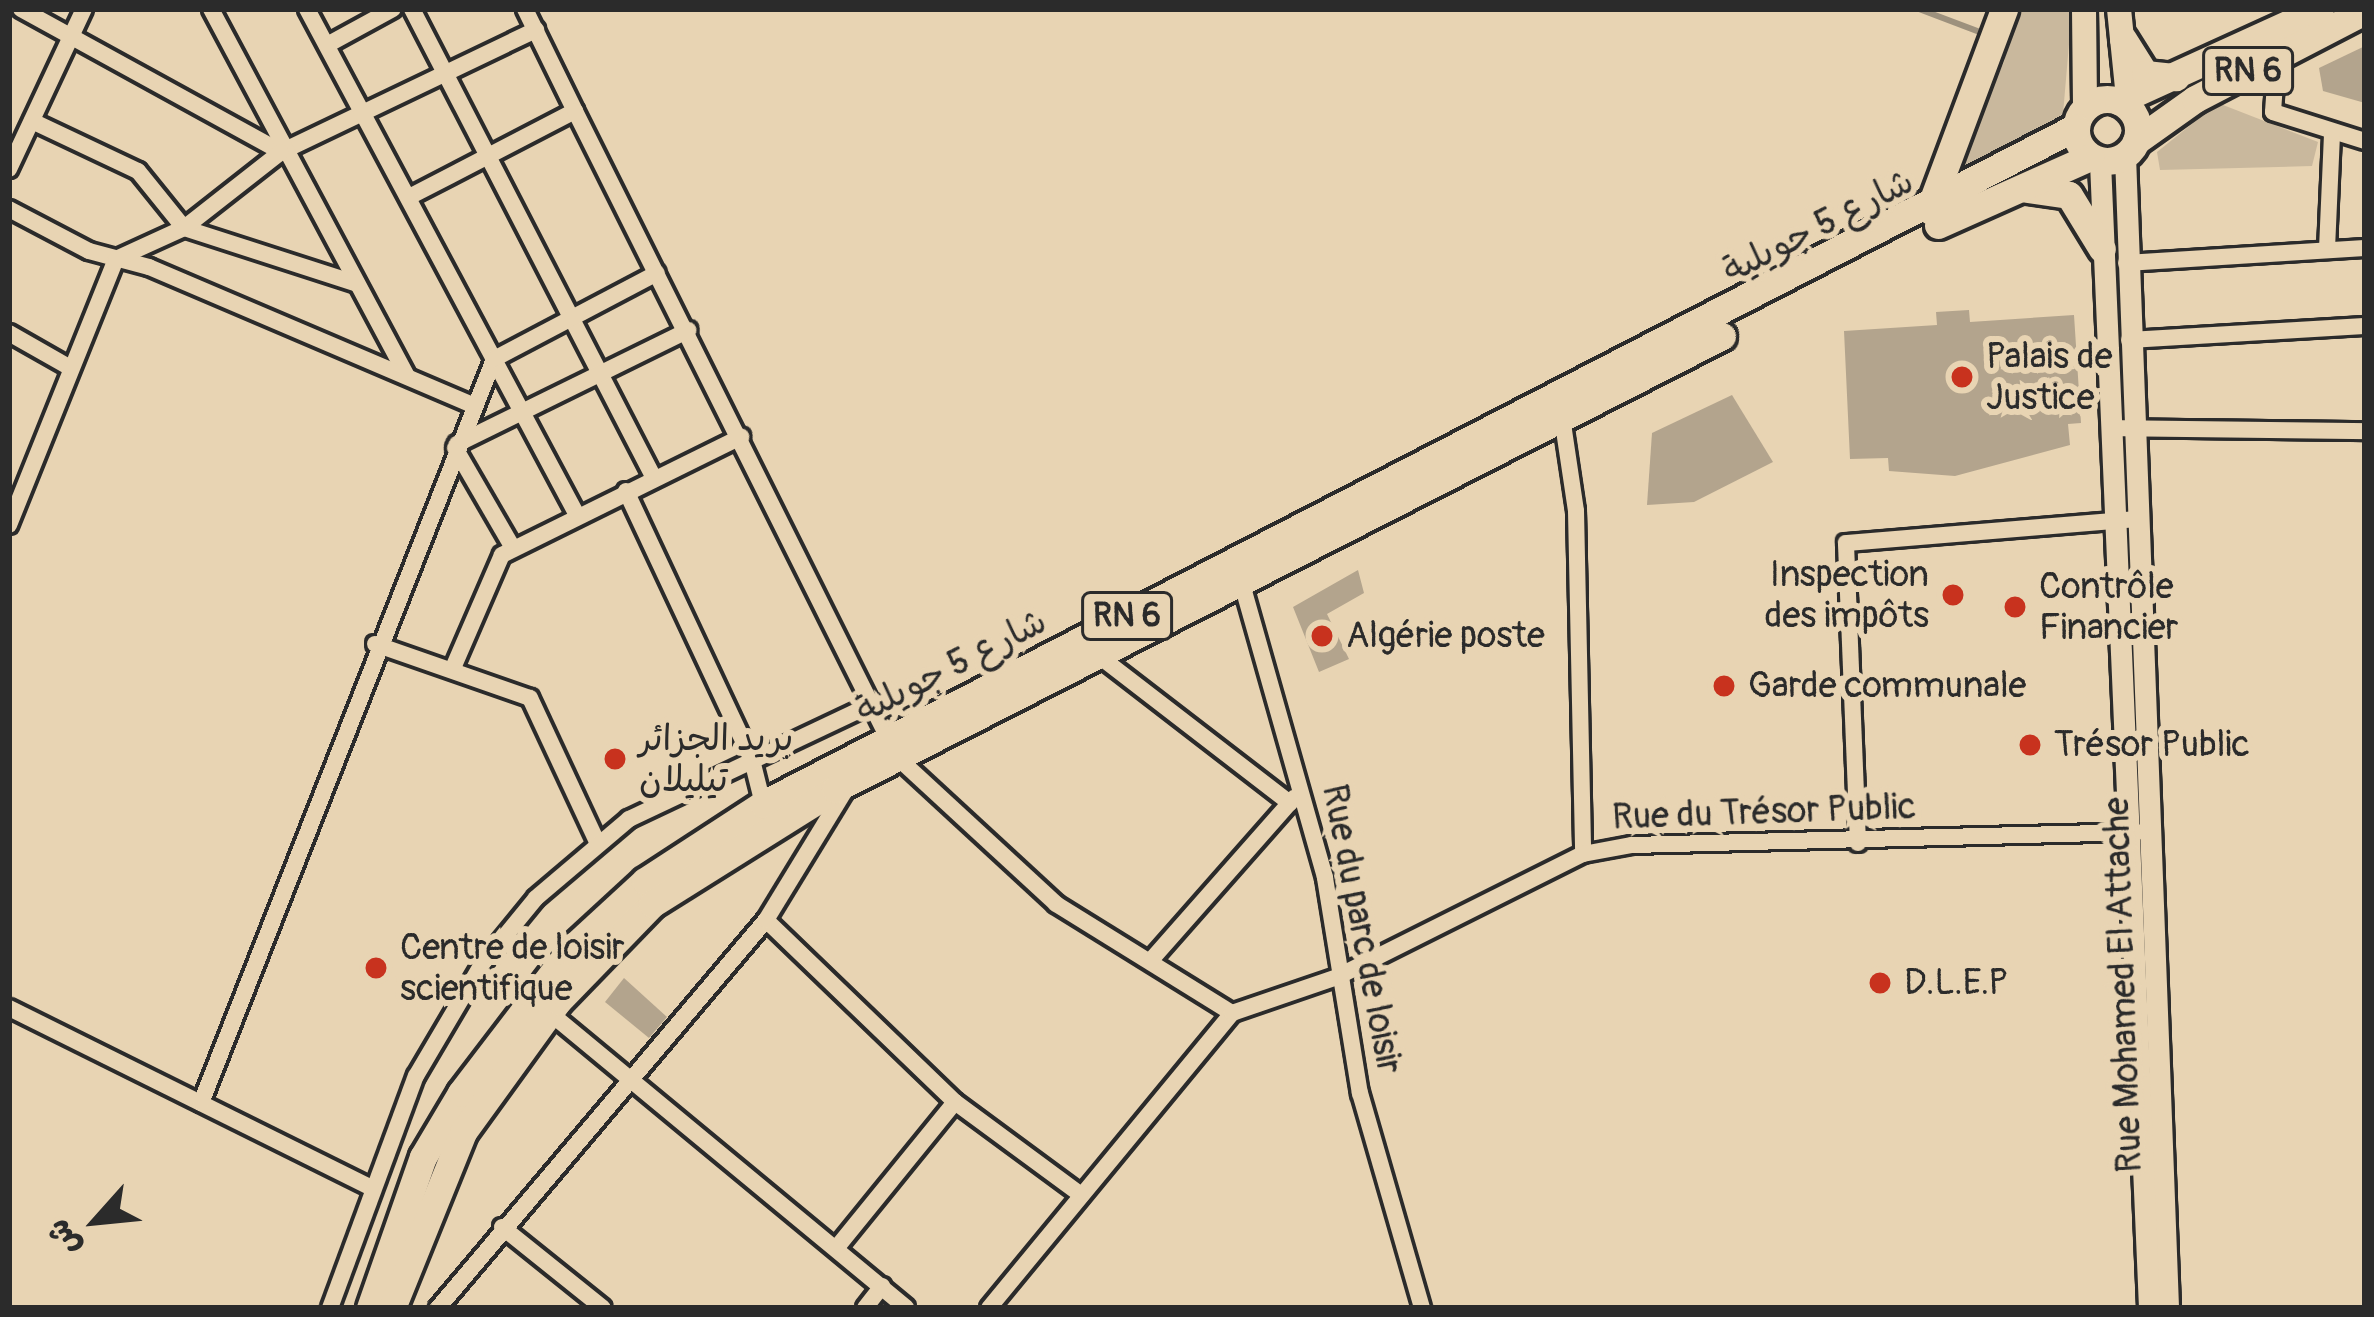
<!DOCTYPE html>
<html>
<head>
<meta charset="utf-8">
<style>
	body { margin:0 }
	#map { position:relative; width:2374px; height:1317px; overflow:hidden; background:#e8d4b3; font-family:Pangolin,"Playpen Sans Arabic",sans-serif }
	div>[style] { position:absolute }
	.green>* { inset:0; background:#c9b89d }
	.stream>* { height:6px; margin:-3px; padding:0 3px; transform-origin:3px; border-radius:3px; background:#9d917d }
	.building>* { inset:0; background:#b3a48d }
	.roads { filter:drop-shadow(3px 0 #2b2b2b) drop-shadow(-3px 0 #2b2b2b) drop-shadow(0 3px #2b2b2b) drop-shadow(0 -3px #2b2b2b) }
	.minor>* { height:16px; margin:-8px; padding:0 8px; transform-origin:8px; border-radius:8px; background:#e8d4b3 }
	.tertiary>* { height:21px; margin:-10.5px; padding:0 10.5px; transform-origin:10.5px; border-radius:10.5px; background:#e8d4b3 }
	.secondary>* { height:24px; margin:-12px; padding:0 12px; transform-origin:12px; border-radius:12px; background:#e8d4b3 }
	.primary>* { height:27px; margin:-13.5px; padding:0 13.5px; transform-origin:13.5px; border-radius:13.5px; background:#e8d4b3 }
	.primary>.ring { margin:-13.5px; padding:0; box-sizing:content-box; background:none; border:27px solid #e8d4b3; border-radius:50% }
	.dots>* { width:33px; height:33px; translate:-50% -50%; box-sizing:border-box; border:6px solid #e8d4b3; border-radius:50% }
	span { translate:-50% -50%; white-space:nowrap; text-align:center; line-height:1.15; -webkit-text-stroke:12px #e8d4b3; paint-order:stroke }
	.shield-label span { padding:3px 9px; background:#e8d4b3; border:3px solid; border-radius:9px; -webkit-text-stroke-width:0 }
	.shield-label { font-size:33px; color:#2b2b2b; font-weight:700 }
	.street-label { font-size:36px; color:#2b2b2b }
	.poi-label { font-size:36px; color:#2b2b2b }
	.left { translate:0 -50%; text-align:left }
	.right { translate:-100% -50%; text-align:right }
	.frame { position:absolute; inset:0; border:12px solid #2b2b2b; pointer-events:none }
	.north { position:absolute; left:36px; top:1161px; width:120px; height:120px; -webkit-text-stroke:9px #e8d4b3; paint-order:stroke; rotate:243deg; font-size:33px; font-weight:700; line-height:48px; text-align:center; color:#2b2b2b }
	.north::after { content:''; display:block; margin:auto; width:42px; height:54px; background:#2b2b2b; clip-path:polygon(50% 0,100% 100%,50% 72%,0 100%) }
</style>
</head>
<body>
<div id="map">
	<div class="green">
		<i style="clip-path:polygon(2017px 9px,2072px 9px,2063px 114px,1943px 194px,2004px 62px)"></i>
		<i style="clip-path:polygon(2218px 103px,2318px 142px,2312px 166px,2160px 170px,2157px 152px)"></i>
	</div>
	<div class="stream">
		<i style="left:1919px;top:9px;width:71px;rotate:20.7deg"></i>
	</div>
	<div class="building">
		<i style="clip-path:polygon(2365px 46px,2365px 103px,2323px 91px,2319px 68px)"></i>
		<i style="clip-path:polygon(1969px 310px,1970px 322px,2074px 315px,2081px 423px,2068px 424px,2070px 445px,1955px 476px,1889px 471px,1888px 458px,1850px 459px,1844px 331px,1937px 325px,1936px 312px)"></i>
		<i style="clip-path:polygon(1732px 395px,1773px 462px,1694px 502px,1647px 505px,1652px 433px)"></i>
		<i style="clip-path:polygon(1358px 570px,1364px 593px,1327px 614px,1349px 659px,1319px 672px,1293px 607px)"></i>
		<i style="clip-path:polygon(624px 978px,667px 1017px,649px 1038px,605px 1002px)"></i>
	</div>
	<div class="roads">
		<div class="minor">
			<i style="left:21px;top:9px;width:297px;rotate:28.8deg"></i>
			<i style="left:281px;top:152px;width:283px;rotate:-25.6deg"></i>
			<i style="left:211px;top:9px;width:416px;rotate:61.9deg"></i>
			<i style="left:307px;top:9px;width:574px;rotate:61.92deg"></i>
			<i style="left:412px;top:9px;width:528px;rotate:62.71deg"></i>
			<i style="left:525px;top:9px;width:114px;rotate:63.9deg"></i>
			<i style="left:327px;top:45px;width:75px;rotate:-28.6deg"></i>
			<i style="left:2277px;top:56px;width:56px;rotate:94.1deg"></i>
			<i style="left:2273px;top:112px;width:96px;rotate:17.5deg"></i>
			<i style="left:32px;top:121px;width:117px;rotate:25.3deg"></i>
			<i style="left:138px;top:171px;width:73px;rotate:51.1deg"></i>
			<i style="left:184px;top:228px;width:182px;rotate:17.9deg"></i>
			<i style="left:9px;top:169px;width:177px;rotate:-64.9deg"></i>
			<i style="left:409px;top:197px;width:187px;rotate:-27.4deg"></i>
			<i style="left:575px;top:111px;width:723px;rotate:63.47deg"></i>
			<i style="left:898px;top:758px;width:215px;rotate:42.7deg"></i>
			<i style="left:1056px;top:904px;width:207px;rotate:31.8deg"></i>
			<i style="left:9px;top:209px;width:90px;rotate:27.7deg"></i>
			<i style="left:89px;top:251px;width:62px;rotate:14.9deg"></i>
			<i style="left:149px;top:267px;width:352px;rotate:23.1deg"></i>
			<i style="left:2327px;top:249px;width:113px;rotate:-87.5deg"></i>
			<i style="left:2126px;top:263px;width:239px;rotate:-3.6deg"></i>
			<i style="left:9px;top:333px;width:67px;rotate:29.6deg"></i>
			<i style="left:2129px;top:340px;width:236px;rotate:-3.4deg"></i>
			<i style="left:1562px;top:417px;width:95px;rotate:81.5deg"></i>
			<i style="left:1576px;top:511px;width:343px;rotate:88.8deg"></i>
			<i style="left:2111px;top:428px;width:254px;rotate:0.7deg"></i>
			<i style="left:457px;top:444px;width:258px;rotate:-26.2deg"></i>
			<i style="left:455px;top:448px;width:116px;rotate:59.9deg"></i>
			<i style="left:626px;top:491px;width:297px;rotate:64.9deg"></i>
			<i style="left:752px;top:760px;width:45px;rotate:76deg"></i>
			<i style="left:9px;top:525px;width:287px;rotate:-68.1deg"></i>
			<i style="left:116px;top:259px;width:75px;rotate:-24.5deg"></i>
			<i style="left:184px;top:228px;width:123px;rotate:-38.1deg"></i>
			<i style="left:1240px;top:577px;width:313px;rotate:74.2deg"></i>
			<i style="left:1325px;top:878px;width:218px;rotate:80.8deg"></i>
			<i style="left:1360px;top:1093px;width:224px;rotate:73.9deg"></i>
			<i style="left:375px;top:644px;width:164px;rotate:19.2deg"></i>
			<i style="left:530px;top:698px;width:159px;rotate:65deg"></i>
			<i style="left:1099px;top:656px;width:241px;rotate:37.6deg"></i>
			<i style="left:453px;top:668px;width:123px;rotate:-66.6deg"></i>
			<i style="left:502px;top:555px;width:267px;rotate:-26.3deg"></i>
			<i style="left:1858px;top:843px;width:300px;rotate:-92.3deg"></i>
			<i style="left:1846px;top:543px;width:293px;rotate:-4.7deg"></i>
			<i style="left:766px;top:920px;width:262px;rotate:43.9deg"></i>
			<i style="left:955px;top:1102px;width:187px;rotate:129.1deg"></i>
			<i style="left:1152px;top:959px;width:215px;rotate:-48.6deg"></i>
			<i style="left:9px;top:1008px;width:404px;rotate:26.4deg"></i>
			<i style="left:550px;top:1013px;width:462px;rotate:39.6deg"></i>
			<i style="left:955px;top:1102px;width:157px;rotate:36.4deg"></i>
			<i style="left:201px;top:1103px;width:800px;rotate:-68.5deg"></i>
			<i style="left:494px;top:359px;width:184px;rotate:-27.8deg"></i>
			<i style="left:502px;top:1227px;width:129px;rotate:38.7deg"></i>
			<i style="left:330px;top:1308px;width:247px;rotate:-69.7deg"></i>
			<i style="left:416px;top:1076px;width:130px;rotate:-59.5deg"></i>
			<i style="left:482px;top:964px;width:85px;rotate:-50.7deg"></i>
			<i style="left:536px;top:898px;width:122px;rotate:-40.3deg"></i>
			<i style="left:629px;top:819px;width:271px;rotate:-25.3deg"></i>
			<i style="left:438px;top:1308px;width:508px;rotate:-49.79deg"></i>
			<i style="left:766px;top:920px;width:163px;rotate:-58.6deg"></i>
			<i style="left:865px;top:1308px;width:28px;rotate:-52deg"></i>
			<i style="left:989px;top:1308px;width:382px;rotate:-50.5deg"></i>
			<i style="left:1232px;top:1013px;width:111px;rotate:-18.9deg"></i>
			<i style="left:1337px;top:977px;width:275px;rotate:-26.6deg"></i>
			<i style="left:1583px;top:854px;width:50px;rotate:-10.4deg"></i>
			<i style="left:1632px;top:845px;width:505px;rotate:-1.47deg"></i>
		</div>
		<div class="tertiary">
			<i style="left:2125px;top:156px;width:1153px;rotate:87.86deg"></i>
			<i style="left:2100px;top:162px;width:1147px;rotate:87.55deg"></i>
		</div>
		<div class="secondary">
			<i style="left:2084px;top:9px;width:100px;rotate:89.4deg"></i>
			<i style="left:2119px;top:9px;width:89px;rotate:84.2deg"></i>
		</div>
		<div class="primary">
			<i style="left:2123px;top:39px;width:41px;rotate:57.8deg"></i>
			<i style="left:2145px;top:74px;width:31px;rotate:6deg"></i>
			<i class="ring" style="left:2076px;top:99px;width:35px;height:35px"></i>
			<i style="left:2118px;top:101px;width:222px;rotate:-24.5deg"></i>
			<i style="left:2136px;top:141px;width:72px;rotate:-35.4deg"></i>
			<i style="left:2195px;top:99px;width:191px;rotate:-27.4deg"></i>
			<i style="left:2027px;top:189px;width:42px;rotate:8.1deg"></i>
			<i style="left:2069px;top:195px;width:63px;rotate:58.6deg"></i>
			<i style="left:1929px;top:210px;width:215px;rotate:-69.5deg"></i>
			<i style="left:1938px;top:225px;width:167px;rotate:-24.1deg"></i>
			<i style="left:370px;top:1308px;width:160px;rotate:-70.7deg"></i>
			<i style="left:423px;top:1157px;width:74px;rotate:-59.3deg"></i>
			<i style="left:461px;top:1093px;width:181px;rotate:-52.6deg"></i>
			<i style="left:571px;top:949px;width:100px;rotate:-42.6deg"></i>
			<i style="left:645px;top:881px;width:141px;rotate:-33.1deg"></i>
			<i style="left:763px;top:804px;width:1477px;rotate:-27.28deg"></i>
			<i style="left:392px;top:1308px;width:190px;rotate:-68deg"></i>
			<i style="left:463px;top:1132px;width:162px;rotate:-54.1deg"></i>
			<i style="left:558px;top:1001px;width:135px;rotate:-45.9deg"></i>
			<i style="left:652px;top:904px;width:216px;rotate:-32.1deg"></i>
			<i style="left:835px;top:789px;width:996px;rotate:-27.05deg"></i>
		</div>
	</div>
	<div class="dots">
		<i style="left:1962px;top:377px;background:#c8321e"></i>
		<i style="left:1953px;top:595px;background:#c8321e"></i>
		<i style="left:2015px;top:607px;background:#c8321e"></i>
		<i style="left:1322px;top:636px;background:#c8321e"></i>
		<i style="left:1724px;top:686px;background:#c8321e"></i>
		<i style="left:2030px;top:745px;background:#c8321e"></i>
		<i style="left:615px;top:759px;background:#c8321e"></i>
		<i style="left:376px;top:968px;background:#c8321e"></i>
		<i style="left:1880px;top:983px;background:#c8321e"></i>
	</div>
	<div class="shield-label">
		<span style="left:2248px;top:71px">RN 6</span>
		<span style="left:1127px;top:616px">RN 6</span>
	</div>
	<div class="street-label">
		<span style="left:1818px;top:226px;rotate:-27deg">شارع 5 جويلية</span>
		<span style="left:951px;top:666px;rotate:-27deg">شارع 5 جويلية</span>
		<span style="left:1764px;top:812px;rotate:-2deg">Rue du Trésor Public</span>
		<span style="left:1362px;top:929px;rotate:79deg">Rue du parc de loisir</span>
		<span style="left:2123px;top:985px;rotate:-92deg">Rue Mohamed El Attache</span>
	</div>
	<div class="poi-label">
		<span class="left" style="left:1986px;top:377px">Palais de<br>Justice</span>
		<span class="right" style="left:1929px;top:595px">Inspection<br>des impôts</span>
		<span class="left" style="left:2039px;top:607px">Contrôle<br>Financier</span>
		<span class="left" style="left:1346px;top:636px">Algérie poste</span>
		<span class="left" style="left:1748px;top:686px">Garde communale</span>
		<span class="left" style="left:639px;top:759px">بريد الجزائر<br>تيليلان</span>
		<span class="left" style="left:2054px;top:745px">Trésor Public</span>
		<span class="left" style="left:400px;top:968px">Centre de loisir<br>scientifique</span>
		<span class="left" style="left:1904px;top:983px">D.L.E.P</span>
	</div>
	<div class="frame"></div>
	<div class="north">ش</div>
</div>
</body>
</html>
